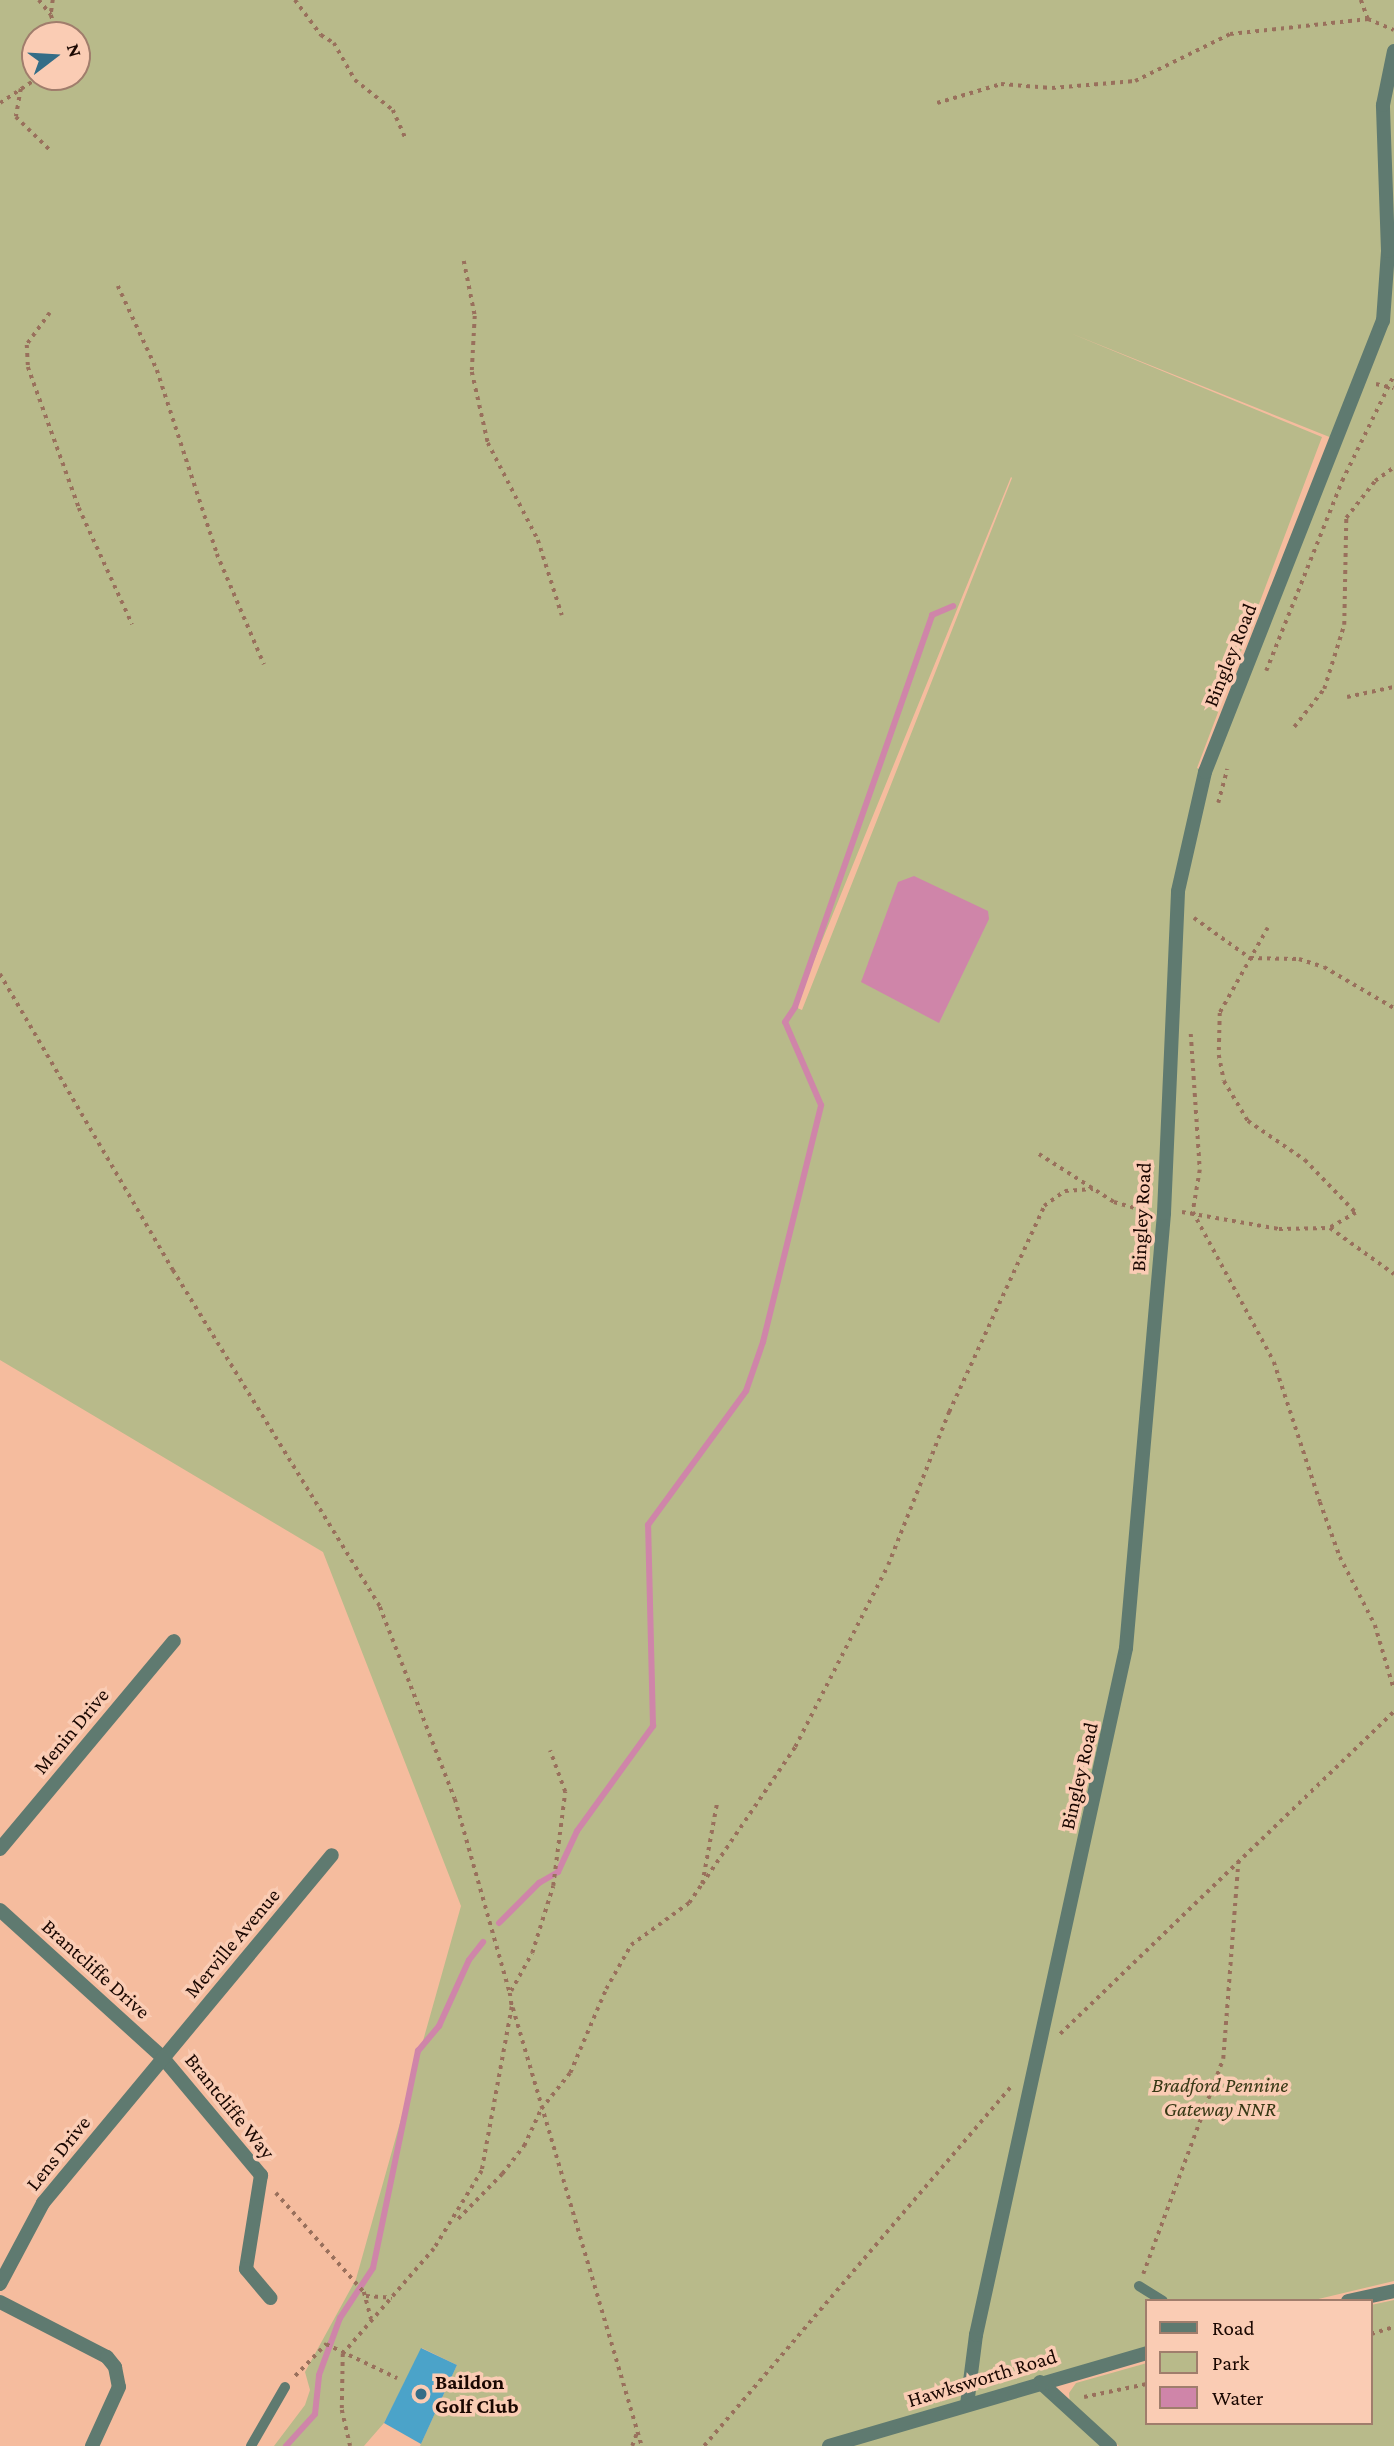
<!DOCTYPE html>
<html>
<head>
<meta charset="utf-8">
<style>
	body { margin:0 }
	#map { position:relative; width:1394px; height:2446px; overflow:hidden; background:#f5bc9e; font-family:"Crimson Pro",serif }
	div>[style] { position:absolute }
	.green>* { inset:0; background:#b8ba8a }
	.water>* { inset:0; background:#cf85a9 }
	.stream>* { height:6px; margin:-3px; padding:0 3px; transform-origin:3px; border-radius:3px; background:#cf85a9 }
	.building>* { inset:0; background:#4ba3c9 }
	.path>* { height:3.5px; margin-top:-1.75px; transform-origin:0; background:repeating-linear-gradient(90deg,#99705c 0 3.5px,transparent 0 8.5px) }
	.service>* { height:10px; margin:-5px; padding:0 5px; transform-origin:5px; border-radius:5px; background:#5f7a70 }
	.minor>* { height:14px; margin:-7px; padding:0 7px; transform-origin:7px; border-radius:7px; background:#5f7a70 }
	.tertiary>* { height:14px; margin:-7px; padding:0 7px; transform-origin:7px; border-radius:7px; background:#5f7a70 }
	.dots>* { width:19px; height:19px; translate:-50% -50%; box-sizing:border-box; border:4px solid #faccb4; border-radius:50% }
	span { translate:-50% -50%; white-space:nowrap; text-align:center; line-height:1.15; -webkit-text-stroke:7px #faccb4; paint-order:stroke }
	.street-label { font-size:21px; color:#1a0701 }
	.park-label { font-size:21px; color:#373815; font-style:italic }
	.poi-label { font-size:21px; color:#1a0701; font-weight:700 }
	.left { translate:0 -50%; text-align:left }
	.legend { position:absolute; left:1145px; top:2299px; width:228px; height:126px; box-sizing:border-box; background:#faccb4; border:2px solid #a07d6c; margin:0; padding:9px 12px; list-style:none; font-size:21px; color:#1a0701 }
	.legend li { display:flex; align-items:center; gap:14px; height:35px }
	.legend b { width:35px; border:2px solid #a07d6c }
	.north { position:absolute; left:21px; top:21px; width:70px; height:70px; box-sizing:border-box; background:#faccb4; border:2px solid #a07d6c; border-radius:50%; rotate:73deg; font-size:19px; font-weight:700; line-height:28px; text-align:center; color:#1a0701 }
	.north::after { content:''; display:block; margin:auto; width:24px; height:32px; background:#346d87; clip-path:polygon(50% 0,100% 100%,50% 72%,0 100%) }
</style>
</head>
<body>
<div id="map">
	<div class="green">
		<i style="clip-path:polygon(evenodd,0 0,1394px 0,1394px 2281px,1310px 2301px,1147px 2301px,1147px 2350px,1041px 2383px,1108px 2446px,420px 2446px,457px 2365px,422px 2348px,384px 2423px,364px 2446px,274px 2446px,305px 2405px,310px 2390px,305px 2372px,356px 2279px,461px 1906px,323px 1552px,0 1360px,0 0,35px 35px,77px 35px,77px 77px,35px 77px,35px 35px,0 0,1070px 333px,1337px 440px,1205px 771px,1197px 768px,1322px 437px,1070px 333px,0 0,1011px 477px,1012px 478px,802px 1010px,795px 1007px,1011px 477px)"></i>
		<i style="clip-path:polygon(1394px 2300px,1394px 2446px,1119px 2446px,1070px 2405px,1069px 2393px,1076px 2383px,1147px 2363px,1147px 2423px,1371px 2423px,1371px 2305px)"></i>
	</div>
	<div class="water">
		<i style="clip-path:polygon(914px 876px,988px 911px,989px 919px,939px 1023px,861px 982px,898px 882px)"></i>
	</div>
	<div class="stream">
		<i style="left:499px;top:1923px;width:57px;rotate:-45deg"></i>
		<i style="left:539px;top:1883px;width:22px;rotate:-30deg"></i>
		<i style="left:558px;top:1872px;width:45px;rotate:-65.1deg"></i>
		<i style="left:577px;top:1831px;width:130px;rotate:-54.1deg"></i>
		<i style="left:653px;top:1726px;width:201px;rotate:-91.4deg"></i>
		<i style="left:648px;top:1525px;width:166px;rotate:-53.8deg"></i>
		<i style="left:746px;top:1391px;width:52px;rotate:-70.9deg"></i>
		<i style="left:763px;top:1342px;width:244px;rotate:-76.2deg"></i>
		<i style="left:821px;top:1105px;width:90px;rotate:-113.4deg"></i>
		<i style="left:785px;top:1022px;width:18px;rotate:-56deg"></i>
		<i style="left:795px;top:1007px;width:415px;rotate:-70.7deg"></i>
		<i style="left:932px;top:615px;width:23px;rotate:-23deg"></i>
		<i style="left:286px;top:2446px;width:43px;rotate:-47.8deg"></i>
		<i style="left:315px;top:2414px;width:39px;rotate:-84deg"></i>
		<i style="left:319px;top:2375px;width:61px;rotate:-69.8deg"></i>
		<i style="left:340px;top:2318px;width:60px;rotate:-56.6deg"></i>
		<i style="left:373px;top:2268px;width:222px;rotate:-78.3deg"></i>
		<i style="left:418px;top:2051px;width:33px;rotate:-50deg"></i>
		<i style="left:439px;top:2026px;width:72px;rotate:-65.6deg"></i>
		<i style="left:469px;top:1960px;width:23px;rotate:-52deg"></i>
	</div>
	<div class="building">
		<i style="clip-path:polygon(421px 2348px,457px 2365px,421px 2444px,384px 2423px)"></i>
	</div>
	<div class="path">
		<i style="left:39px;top:0;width:19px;rotate:51deg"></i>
		<i style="left:53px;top:0;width:15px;rotate:98deg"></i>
		<i style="left:51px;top:15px;width:21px;rotate:71deg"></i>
		<i style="left:295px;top:0;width:44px;rotate:53.4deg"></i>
		<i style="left:321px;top:35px;width:15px;rotate:32deg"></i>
		<i style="left:334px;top:43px;width:43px;rotate:60.4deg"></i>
		<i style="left:355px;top:80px;width:48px;rotate:38.3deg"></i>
		<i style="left:393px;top:110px;width:32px;rotate:66deg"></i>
		<i style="left:1361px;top:0;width:20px;rotate:70deg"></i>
		<i style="left:1368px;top:19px;width:28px;rotate:23deg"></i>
		<i style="left:21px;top:89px;width:28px;rotate:100deg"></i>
		<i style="left:16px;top:117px;width:49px;rotate:44.2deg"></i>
		<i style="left:0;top:103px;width:47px;rotate:-33.7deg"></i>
		<i style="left:937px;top:103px;width:67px;rotate:-16.5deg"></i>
		<i style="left:1001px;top:84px;width:51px;rotate:4.5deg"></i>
		<i style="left:1052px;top:88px;width:83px;rotate:-4.8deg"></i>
		<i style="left:1135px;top:81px;width:106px;rotate:-26.3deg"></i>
		<i style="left:1230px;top:34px;width:139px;rotate:-6.2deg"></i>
		<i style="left:464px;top:261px;width:56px;rotate:78.7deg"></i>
		<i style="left:475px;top:316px;width:56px;rotate:93.1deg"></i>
		<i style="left:472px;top:372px;width:73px;rotate:77.3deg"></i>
		<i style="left:488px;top:443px;width:109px;rotate:62.7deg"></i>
		<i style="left:538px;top:540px;width:79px;rotate:72.3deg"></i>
		<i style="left:118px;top:286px;width:93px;rotate:65.1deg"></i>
		<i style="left:157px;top:370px;width:194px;rotate:71.9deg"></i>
		<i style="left:217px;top:554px;width:120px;rotate:66.9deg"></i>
		<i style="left:50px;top:313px;width:39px;rotate:126deg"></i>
		<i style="left:27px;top:345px;width:22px;rotate:87deg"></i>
		<i style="left:28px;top:367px;width:150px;rotate:70.1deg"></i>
		<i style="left:79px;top:508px;width:128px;rotate:65.4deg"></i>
		<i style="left:1376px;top:384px;width:18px;rotate:13deg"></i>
		<i style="left:1266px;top:671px;width:205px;rotate:-68.2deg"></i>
		<i style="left:1342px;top:481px;width:118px;rotate:-63.9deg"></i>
		<i style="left:1347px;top:697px;width:48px;rotate:-12deg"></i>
		<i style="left:1294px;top:727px;width:48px;rotate:-51.7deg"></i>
		<i style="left:1324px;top:689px;width:67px;rotate:-72.6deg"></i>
		<i style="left:1344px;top:625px;width:107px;rotate:-88.9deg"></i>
		<i style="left:1346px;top:518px;width:47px;rotate:-51.9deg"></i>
		<i style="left:1375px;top:481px;width:24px;rotate:-36deg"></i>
		<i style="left:1218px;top:803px;width:35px;rotate:-75deg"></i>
		<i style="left:1194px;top:918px;width:69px;rotate:35.5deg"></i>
		<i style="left:1250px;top:958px;width:49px;rotate:1.2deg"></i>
		<i style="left:1299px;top:959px;width:26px;rotate:18deg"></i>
		<i style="left:1324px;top:967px;width:81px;rotate:30.4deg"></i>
		<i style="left:1268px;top:928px;width:98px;rotate:119.5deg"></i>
		<i style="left:1220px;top:1013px;width:42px;rotate:91.4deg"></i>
		<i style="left:1219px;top:1055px;width:26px;rotate:79deg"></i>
		<i style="left:1224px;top:1081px;width:47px;rotate:59deg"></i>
		<i style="left:1248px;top:1121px;width:69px;rotate:34.4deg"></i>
		<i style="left:1305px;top:1160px;width:74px;rotate:46.1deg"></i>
		<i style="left:1356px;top:1213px;width:30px;rotate:150deg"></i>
		<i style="left:0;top:974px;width:343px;rotate:59.7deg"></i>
		<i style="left:173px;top:1270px;width:395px;rotate:58.4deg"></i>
		<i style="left:380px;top:1607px;width:206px;rotate:68.7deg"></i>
		<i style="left:455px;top:1799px;width:202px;rotate:74.2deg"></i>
		<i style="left:510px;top:1993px;width:14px;rotate:82deg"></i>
		<i style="left:512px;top:2007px;width:167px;rotate:100.4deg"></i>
		<i style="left:482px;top:2171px;width:92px;rotate:121.6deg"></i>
		<i style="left:434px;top:2249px;width:139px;rotate:130.9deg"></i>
		<i style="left:343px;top:2354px;width:56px;rotate:91deg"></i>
		<i style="left:342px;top:2410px;width:37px;rotate:77deg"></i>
		<i style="left:1191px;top:1034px;width:136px;rotate:86.2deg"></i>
		<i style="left:1200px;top:1170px;width:43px;rotate:99.5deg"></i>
		<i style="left:1193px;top:1212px;width:170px;rotate:61.6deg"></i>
		<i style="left:1274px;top:1362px;width:147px;rotate:71.8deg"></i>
		<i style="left:1320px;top:1502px;width:59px;rotate:70deg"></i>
		<i style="left:1340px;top:1557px;width:76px;rotate:62.8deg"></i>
		<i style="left:1375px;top:1625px;width:67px;rotate:73.5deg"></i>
		<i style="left:1039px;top:1154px;width:89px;rotate:32.6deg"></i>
		<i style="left:1114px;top:1202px;width:33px;rotate:16deg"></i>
		<i style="left:1182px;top:1212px;width:98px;rotate:9.9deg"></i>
		<i style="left:1279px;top:1229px;width:51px;rotate:-1.1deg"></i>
		<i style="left:1330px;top:1228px;width:79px;rotate:35.7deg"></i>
		<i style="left:702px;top:1884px;width:166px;rotate:-55.8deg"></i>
		<i style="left:795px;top:1747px;width:204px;rotate:-62.9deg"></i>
		<i style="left:888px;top:1565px;width:165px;rotate:-68.3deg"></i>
		<i style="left:949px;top:1412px;width:227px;rotate:-65.2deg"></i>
		<i style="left:1044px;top:1206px;width:26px;rotate:-36deg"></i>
		<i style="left:1065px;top:1191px;width:28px;rotate:-4deg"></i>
		<i style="left:511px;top:1991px;width:43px;rotate:-61.1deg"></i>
		<i style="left:532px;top:1953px;width:70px;rotate:-72.6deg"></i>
		<i style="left:553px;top:1886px;width:95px;rotate:-82.7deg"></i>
		<i style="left:565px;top:1792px;width:44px;rotate:-110.1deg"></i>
		<i style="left:513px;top:2008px;width:457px;rotate:73.6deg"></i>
		<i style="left:1060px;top:2034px;width:465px;rotate:-44deg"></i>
		<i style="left:276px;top:2193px;width:132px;rotate:48.4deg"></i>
		<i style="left:364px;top:2292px;width:28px;rotate:75deg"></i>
		<i style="left:458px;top:2219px;width:63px;rotate:-45.6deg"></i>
		<i style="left:502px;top:2174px;width:36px;rotate:-52deg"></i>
		<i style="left:524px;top:2146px;width:41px;rotate:-65.3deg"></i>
		<i style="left:541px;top:2109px;width:46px;rotate:-51.1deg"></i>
		<i style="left:570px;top:2073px;width:91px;rotate:-66.8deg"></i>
		<i style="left:606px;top:1989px;width:51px;rotate:-60.4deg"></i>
		<i style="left:631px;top:1945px;width:72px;rotate:-35.9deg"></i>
		<i style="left:689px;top:1903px;width:23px;rotate:-56deg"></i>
		<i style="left:702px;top:1884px;width:83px;rotate:-79.6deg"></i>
		<i style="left:1143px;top:2274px;width:229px;rotate:-69.6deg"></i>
		<i style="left:1223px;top:2059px;width:197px;rotate:-85.6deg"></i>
		<i style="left:366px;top:2296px;width:26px;rotate:4deg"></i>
		<i style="left:1371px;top:2334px;width:24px;rotate:-17deg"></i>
		<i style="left:295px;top:2376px;width:45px;rotate:-45.9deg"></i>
		<i style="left:326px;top:2344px;width:79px;rotate:25.6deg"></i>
		<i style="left:1084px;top:2397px;width:64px;rotate:-11.7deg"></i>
		<i style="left:632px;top:2446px;width:15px;rotate:-70deg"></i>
		<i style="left:704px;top:2446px;width:474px;rotate:-49.5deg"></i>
	</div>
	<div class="service">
		<i style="left:1139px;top:2286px;width:28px;rotate:32deg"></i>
		<i style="left:251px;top:2446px;width:68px;rotate:-60deg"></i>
	</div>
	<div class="minor">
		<i style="left:0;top:1849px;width:271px;rotate:-50.1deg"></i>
		<i style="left:0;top:1910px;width:220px;rotate:42.2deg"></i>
		<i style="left:163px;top:2058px;width:153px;rotate:50.1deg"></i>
		<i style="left:261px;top:2175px;width:95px;rotate:99.1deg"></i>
		<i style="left:246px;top:2269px;width:38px;rotate:50deg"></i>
		<i style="left:0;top:2284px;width:92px;rotate:-62deg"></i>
		<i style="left:43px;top:2203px;width:452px;rotate:-50.3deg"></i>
		<i style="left:0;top:2302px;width:120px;rotate:27.2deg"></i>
		<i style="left:107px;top:2357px;width:13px;rotate:51deg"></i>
		<i style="left:115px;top:2367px;width:20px;rotate:79deg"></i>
		<i style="left:119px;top:2387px;width:65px;rotate:114.6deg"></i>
		<i style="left:1040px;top:2382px;width:95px;rotate:42.4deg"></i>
		<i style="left:967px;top:2405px;width:71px;rotate:-82.7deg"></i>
		<i style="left:976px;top:2335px;width:703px;rotate:-77.68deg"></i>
		<i style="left:1126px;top:1648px;width:437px;rotate:-85deg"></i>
		<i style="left:1164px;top:1213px;width:322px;rotate:-87.5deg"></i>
		<i style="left:1178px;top:891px;width:122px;rotate:-77.2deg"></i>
		<i style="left:1205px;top:772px;width:485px;rotate:-68.5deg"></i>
		<i style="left:1383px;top:321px;width:70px;rotate:-85.9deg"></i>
		<i style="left:1388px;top:251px;width:146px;rotate:-92deg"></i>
		<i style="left:1383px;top:105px;width:55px;rotate:-78.5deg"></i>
	</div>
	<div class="tertiary">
		<i style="left:1348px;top:2301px;width:47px;rotate:-12.3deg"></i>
		<i style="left:829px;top:2446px;width:331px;rotate:-16.3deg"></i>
	</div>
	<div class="dots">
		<i style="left:421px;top:2394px;background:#346d87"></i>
	</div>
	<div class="street-label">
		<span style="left:1230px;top:655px;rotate:-68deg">Bingley Road</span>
		<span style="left:1141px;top:1217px;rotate:-87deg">Bingley Road</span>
		<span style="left:71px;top:1731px;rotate:-50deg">Menin Drive</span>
		<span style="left:1079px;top:1776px;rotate:-77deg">Bingley Road</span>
		<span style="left:232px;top:1943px;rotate:-50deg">Merville Avenue</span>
		<span style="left:96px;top:1969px;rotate:42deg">Brantcliffe Drive</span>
		<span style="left:230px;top:2106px;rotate:51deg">Brantcliffe Way</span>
		<span style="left:58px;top:2153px;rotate:-51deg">Lens Drive</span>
		<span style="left:982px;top:2378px;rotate:-17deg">Hawksworth Road</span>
	</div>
	<div class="park-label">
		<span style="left:1220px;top:2097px">Bradford Pennine<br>Gateway NNR</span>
	</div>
	<div class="poi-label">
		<span class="left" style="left:435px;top:2394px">Baildon<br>Golf Club</span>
	</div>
	<ul class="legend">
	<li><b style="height:9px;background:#5f7a70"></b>Road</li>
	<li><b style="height:19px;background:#b8ba8a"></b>Park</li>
	<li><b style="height:19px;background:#cf85a9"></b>Water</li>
	</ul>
	<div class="north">N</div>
</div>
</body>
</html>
